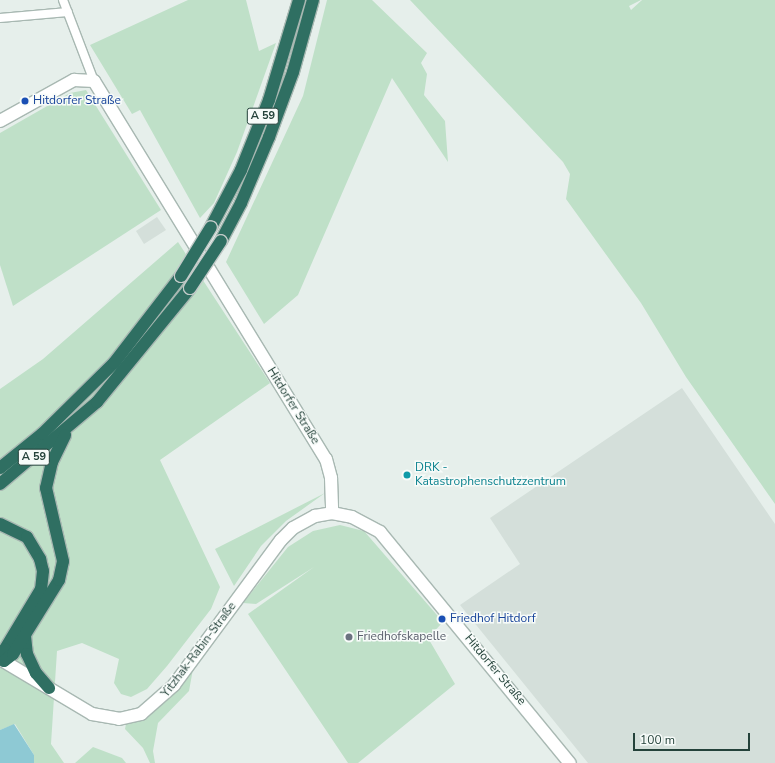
<!DOCTYPE html>
<html>
<head>
<meta charset="utf-8">
<style>
	body { margin:0 }
	#map { position:relative; width:775px; height:763px; overflow:hidden; background:#e6efeb; font-family:"Nunito Sans",sans-serif }
	div>[style] { position:absolute }
	.built>* { inset:0; background:#d4dfda }
	.green>* { inset:0; background:#bfe0c8 }
	.water>* { inset:0; background:#8ec9d4 }
	.roads { filter:drop-shadow(1px 0 #a8b8b2) drop-shadow(-1px 0 #a8b8b2) drop-shadow(0 1px #a8b8b2) drop-shadow(0 -1px #a8b8b2) }
	.street>* { height:8px; margin:-4px; padding:0 4px; transform-origin:4px; border-radius:4px; background:#fff }
	.secondary>* { height:12px; margin:-6px; padding:0 6px; transform-origin:6px; border-radius:6px; background:#fff }
	.highway>* { height:12px; margin:-6px; padding:0 6px; transform-origin:6px; border-radius:6px; background:#2f6f62 }
	.bridges { filter:drop-shadow(1px 0 #c2cac8) drop-shadow(-1px 0 #c2cac8) drop-shadow(0 1px #c2cac8) drop-shadow(0 -1px #c2cac8) }
	.highway-bridge>* { height:12px; margin:-6px; padding:0 6px; transform-origin:6px; border-radius:6px; background:#2f6f62 }
	.dots>* { width:11px; height:11px; translate:-50% -50%; box-sizing:border-box; border:2px solid #f7fbf9; border-radius:50% }
	span { translate:-50% -50%; white-space:nowrap; text-align:center; line-height:1.15; -webkit-text-stroke:3px #f7fbf9; paint-order:stroke }
	.shield-label span { padding:1px 3px; background:#f7fbf9; border:1px solid; border-radius:3px; -webkit-text-stroke-width:0 }
	.shield-label { font-size:11px; color:#24423a; font-weight:700 }
	.transit-label { font-size:12px; color:#164399 }
	.left { translate:0 -50%; text-align:left }
	.street-label { font-size:12px; color:#24423a }
	.culture-label { font-size:12px; color:#0d838f }
	.worship-label { font-size:12px; color:#5b616d }
	.scale { position:absolute; left:633px; top:733px; width:117px; height:18px; box-sizing:border-box; border:2px solid #24423a; border-top:0; padding-left:5px; font-size:12px; line-height:14px; white-space:nowrap; color:#24423a; -webkit-text-stroke:3px #f7fbf9; paint-order:stroke }
</style>
</head>
<body>
<div id="map">
	<div class="built">
		<i style="clip-path:polygon(157px 217px,166px 230px,144px 244px,136px 231px)"></i>
		<i style="clip-path:polygon(682px 388px,775px 524px,775px 763px,588px 763px,460px 605px,520px 564px,490px 518px)"></i>
	</div>
	<div class="green">
		<i style="clip-path:polygon(188px 0,246px 0,259px 51px,276px 43px,237px 152px,214px 203px,200px 218px,140px 110px,132px 114px,90px 45px)"></i>
		<i style="clip-path:polygon(327px 0,372px 0,427px 53px,421px 63px,427px 74px,424px 95px,445px 121px,448px 162px,392px 78px,298px 295px,264px 324px,226px 262px,303px 96px)"></i>
		<i style="clip-path:polygon(410px 0,641px 0,629px 6px,631px 10px,642px 0,775px 0,775px 504px,686px 377px,641px 303px,566px 199px,570px 174px,563px 162px)"></i>
		<i style="clip-path:polygon(86px 90px,161px 210px,13px 306px,0 265px,0 133px,70px 93px)"></i>
		<i style="clip-path:polygon(178px 242px,270px 383px,160px 460px,220px 587px,211px 609px,167px 666px,147px 689px,131px 697px,121px 694px,114px 683px,119px 659px,82px 643px,57px 651px,51px 744px,64px 763px,34px 763px,34px 755px,15px 724px,0 730px,0 389px,43px 359px)"></i>
		<i style="clip-path:polygon(325px 493px,286px 521px,261px 546px,234px 586px,215px 549px)"></i>
		<i style="clip-path:polygon(340px 525px,364px 531px,443px 622px,428px 638px,455px 684px,358px 763px,348px 763px,248px 614px,314px 567px,256px 604px,243px 603px,288px 547px,313px 531px)"></i>
		<i style="clip-path:polygon(193px 669px,189px 691px,158px 723px,153px 751px,155px 763px,150px 763px,143px 748px,125px 729px,126px 724px,155px 711px)"></i>
		<i style="clip-path:polygon(93px 747px,122px 758px,126px 763px,75px 763px)"></i>
	</div>
	<div class="water">
		<i style="clip-path:polygon(14px 724px,34px 755px,34px 763px,0 763px,0 730px)"></i>
	</div>
	<div class="roads">
		<div class="street">
			<i style="left:63px;top:0;width:87px;rotate:69.1deg"></i>
			<i style="left:0;top:18px;width:68px;rotate:-5deg"></i>
		</div>
		<div class="secondary">
			<i style="left:0;top:121px;width:85px;rotate:-29deg"></i>
			<i style="left:74px;top:80px;width:20px;rotate:3deg"></i>
			<i style="left:94px;top:81px;width:444px;rotate:58.5deg"></i>
			<i style="left:326px;top:459px;width:20px;rotate:75deg"></i>
			<i style="left:331px;top:478px;width:35px;rotate:88deg"></i>
			<i style="left:0;top:659px;width:107px;rotate:30.9deg"></i>
			<i style="left:92px;top:714px;width:27px;rotate:10deg"></i>
			<i style="left:119px;top:719px;width:23px;rotate:-13deg"></i>
			<i style="left:141px;top:714px;width:44px;rotate:-41.3deg"></i>
			<i style="left:174px;top:685px;width:180px;rotate:-53.6deg"></i>
			<i style="left:281px;top:540px;width:17px;rotate:-45deg"></i>
			<i style="left:293px;top:528px;width:25px;rotate:-29deg"></i>
			<i style="left:315px;top:516px;width:17px;rotate:-10deg"></i>
			<i style="left:332px;top:513px;width:20px;rotate:11deg"></i>
			<i style="left:352px;top:517px;width:32px;rotate:28deg"></i>
			<i style="left:380px;top:532px;width:299px;rotate:50.6deg"></i>
		</div>
		<div class="highway">
			<i style="left:211px;top:227px;width:64px;rotate:-62.2deg"></i>
			<i style="left:241px;top:170px;width:75px;rotate:-68.2deg"></i>
			<i style="left:269px;top:100px;width:104px;rotate:-73.3deg"></i>
			<i style="left:221px;top:241px;width:43px;rotate:-62.2deg"></i>
			<i style="left:241px;top:203px;width:72px;rotate:-67deg"></i>
			<i style="left:269px;top:137px;width:69px;rotate:-69.7deg"></i>
			<i style="left:293px;top:72px;width:75px;rotate:-74.5deg"></i>
			<i style="left:0;top:468px;width:54px;rotate:-39deg"></i>
			<i style="left:42px;top:434px;width:101px;rotate:-44.6deg"></i>
			<i style="left:114px;top:363px;width:110px;rotate:-52.4deg"></i>
			<i style="left:0;top:484px;width:127px;rotate:-40.2deg"></i>
			<i style="left:97px;top:402px;width:147px;rotate:-50.8deg"></i>
			<i style="left:0;top:524px;width:30px;rotate:26deg"></i>
			<i style="left:27px;top:537px;width:26px;rotate:59deg"></i>
			<i style="left:40px;top:559px;width:12px;rotate:76deg"></i>
			<i style="left:43px;top:571px;width:18px;rotate:96deg"></i>
			<i style="left:41px;top:589px;width:70px;rotate:121deg"></i>
			<i style="left:5px;top:649px;width:12px;rotate:95deg"></i>
			<i style="left:25px;top:636px;width:18px;rotate:84deg"></i>
			<i style="left:27px;top:654px;width:21px;rotate:65deg"></i>
			<i style="left:36px;top:673px;width:20px;rotate:49deg"></i>
			<i style="left:4px;top:661px;width:11px;rotate:-38deg"></i>
			<i style="left:13px;top:654px;width:87px;rotate:-58.1deg"></i>
			<i style="left:59px;top:580px;width:19px;rotate:-78deg"></i>
			<i style="left:63px;top:561px;width:75px;rotate:-103.1deg"></i>
			<i style="left:46px;top:488px;width:27px;rotate:-77deg"></i>
			<i style="left:52px;top:462px;width:30px;rotate:-64deg"></i>
		</div>
	</div>
	<div class="bridges">
		<div class="highway-bridge">
			<i style="left:181px;top:276px;width:57px;rotate:-58.5deg"></i>
			<i style="left:190px;top:288px;width:56px;rotate:-56.6deg"></i>
		</div>
	</div>
	<div class="dots">
		<i style="left:25px;top:101px;background:#1a4fb4"></i>
		<i style="left:407px;top:475px;background:#0f9aa8"></i>
		<i style="left:442px;top:619px;background:#1a4fb4"></i>
		<i style="left:349px;top:637px;background:#6b7280"></i>
	</div>
	<div class="shield-label">
		<span style="left:263px;top:116px">A 59</span>
		<span style="left:34px;top:457px">A 59</span>
	</div>
	<div class="transit-label">
		<span class="left" style="left:33px;top:101px">Hitdorfer Straße</span>
		<span class="left" style="left:450px;top:619px">Friedhof Hitdorf</span>
	</div>
	<div class="street-label">
		<span style="left:293px;top:406px;rotate:58deg">Hitdorfer Straße</span>
		<span style="left:199px;top:650px;rotate:-53deg">Yitzhak-Rabin-Straße</span>
		<span style="left:495px;top:670px;rotate:50deg">Hitdorfer Straße</span>
	</div>
	<div class="culture-label">
		<span class="left" style="left:415px;top:475px">DRK -<br>Katastrophenschutzzentrum</span>
	</div>
	<div class="worship-label">
		<span class="left" style="left:357px;top:637px">Friedhofskapelle</span>
	</div>
	<div class="scale">100 m</div>
</div>
</body>
</html>
